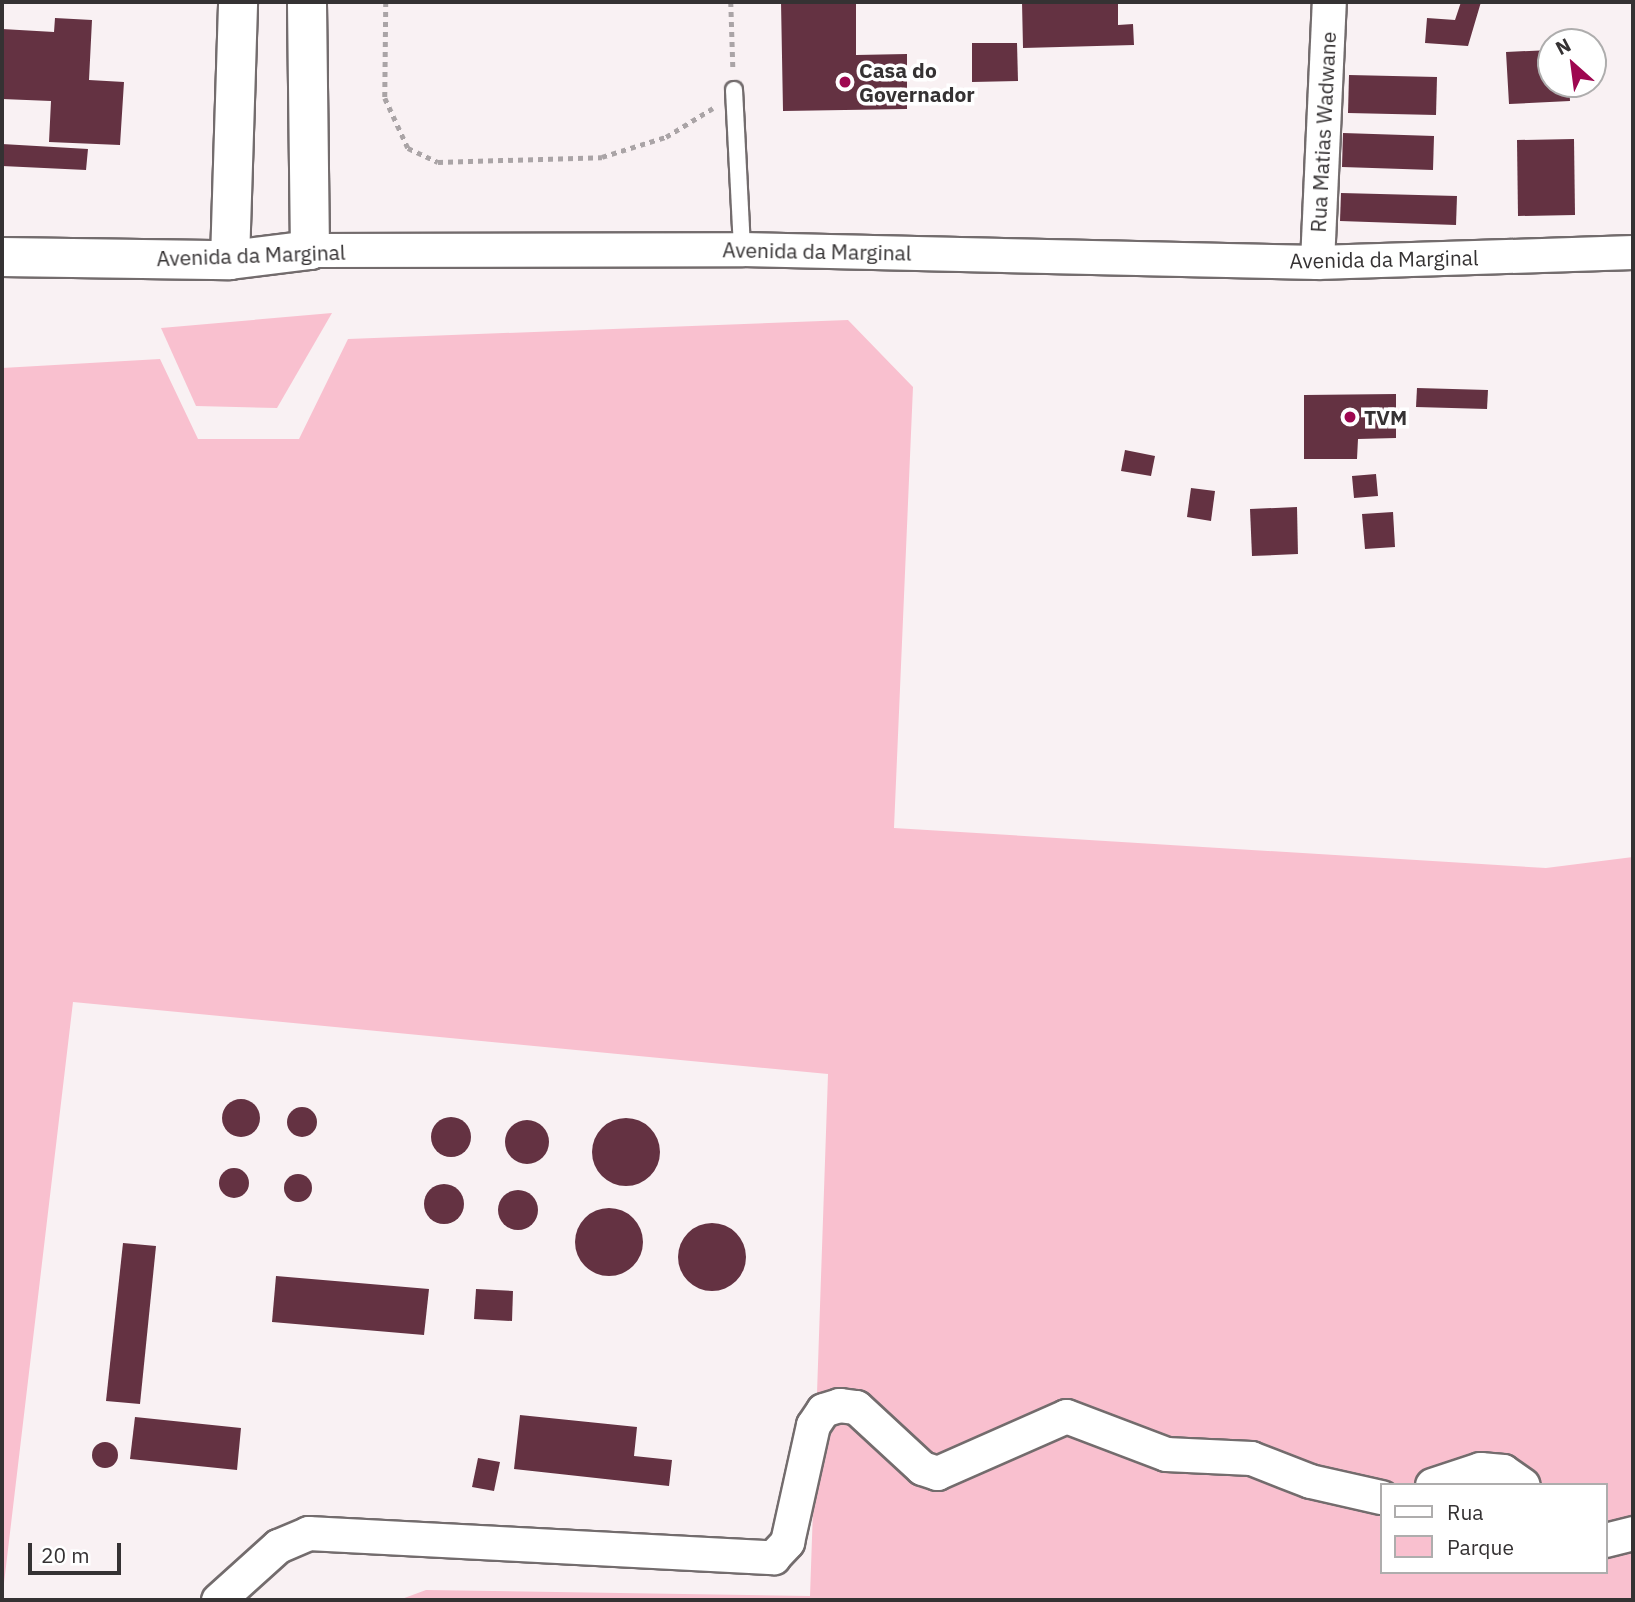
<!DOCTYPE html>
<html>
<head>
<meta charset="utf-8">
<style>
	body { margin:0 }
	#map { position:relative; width:1635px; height:1602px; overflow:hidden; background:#f9f1f3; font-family:"IBM Plex Sans",sans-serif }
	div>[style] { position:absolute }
	.green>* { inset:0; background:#f9c0cf }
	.building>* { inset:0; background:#643242 }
	.round { border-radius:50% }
	.path>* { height:4.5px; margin-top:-2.25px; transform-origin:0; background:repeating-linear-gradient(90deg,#aaa4a6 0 5px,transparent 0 10px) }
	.roads { filter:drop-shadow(2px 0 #736c6d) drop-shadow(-2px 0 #736c6d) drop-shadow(0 2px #736c6d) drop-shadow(0 -2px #736c6d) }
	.service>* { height:16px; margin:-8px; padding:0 8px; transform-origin:8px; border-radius:8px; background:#fff }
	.minor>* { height:33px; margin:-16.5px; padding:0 16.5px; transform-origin:16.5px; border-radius:16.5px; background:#fff }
	.tertiary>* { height:38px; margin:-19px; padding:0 19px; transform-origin:19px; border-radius:19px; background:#fff }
	.dots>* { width:19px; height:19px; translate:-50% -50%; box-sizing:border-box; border:4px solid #fff; border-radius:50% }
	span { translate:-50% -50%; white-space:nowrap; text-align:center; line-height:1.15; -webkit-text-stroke:7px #fff; paint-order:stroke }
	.poi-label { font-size:21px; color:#353233; font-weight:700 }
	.left { translate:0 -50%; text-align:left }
	.street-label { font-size:21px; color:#353233 }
	.frame { position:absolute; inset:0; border:4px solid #353233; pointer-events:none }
	.legend { position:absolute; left:1380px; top:1483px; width:228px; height:91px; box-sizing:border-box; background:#fff; border:2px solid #aeadad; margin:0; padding:9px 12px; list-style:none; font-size:21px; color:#353233 }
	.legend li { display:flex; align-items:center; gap:14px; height:35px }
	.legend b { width:35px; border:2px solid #aeadad }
	.north { position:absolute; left:1537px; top:28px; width:70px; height:70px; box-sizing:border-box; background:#fff; border:2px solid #aeadad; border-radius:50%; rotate:332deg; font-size:19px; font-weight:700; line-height:28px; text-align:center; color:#353233 }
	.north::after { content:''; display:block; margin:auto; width:24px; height:32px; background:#9e0750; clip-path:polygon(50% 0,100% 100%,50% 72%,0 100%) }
	.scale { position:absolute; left:28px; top:1543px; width:93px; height:32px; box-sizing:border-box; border:4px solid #353233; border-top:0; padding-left:9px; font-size:21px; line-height:24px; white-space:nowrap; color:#353233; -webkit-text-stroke:5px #fff; paint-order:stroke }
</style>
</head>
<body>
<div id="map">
	<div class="green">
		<i style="clip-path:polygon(332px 313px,277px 408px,196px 406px,161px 328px)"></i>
		<i style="clip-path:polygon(evenodd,848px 320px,913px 387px,894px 828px,1546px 868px,1633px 857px,1633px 1600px,399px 1600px,426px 1590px,810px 1596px,828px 1074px,73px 1002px,2px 1600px,2px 368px,160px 359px,198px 439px,299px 439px,348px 339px,848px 320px,1381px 1485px,1605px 1485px,1605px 1572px,1381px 1572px,1381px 1485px)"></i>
	</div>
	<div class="building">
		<i style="clip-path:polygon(781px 2px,856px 2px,856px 55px,907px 54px,907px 109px,783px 111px)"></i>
		<i style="clip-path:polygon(1022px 2px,1118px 2px,1118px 25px,1133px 24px,1134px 45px,1023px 48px)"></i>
		<i style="clip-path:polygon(1461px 2px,1481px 2px,1468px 46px,1425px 43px,1427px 18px,1455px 20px)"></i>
		<i style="clip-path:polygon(55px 18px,92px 20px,89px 80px,124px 82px,120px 145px,49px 142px,51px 101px,2px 99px,2px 29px,54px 32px)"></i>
		<i style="clip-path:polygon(972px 43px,1017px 43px,1018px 81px,972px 82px)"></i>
		<i style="clip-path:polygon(1551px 50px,1551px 84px,1569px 84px,1570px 101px,1509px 104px,1506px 52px)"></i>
		<i style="clip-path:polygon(1349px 75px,1437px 77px,1436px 115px,1348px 113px)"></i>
		<i style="clip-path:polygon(1343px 133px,1434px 136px,1433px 170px,1342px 167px)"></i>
		<i style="clip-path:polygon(1574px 139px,1575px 215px,1518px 216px,1517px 140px)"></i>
		<i style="clip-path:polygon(2px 144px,88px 149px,86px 170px,2px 166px)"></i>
		<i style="clip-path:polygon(1341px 193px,1457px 196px,1456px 225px,1340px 221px)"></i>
		<i style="clip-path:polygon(1417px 388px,1488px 390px,1487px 409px,1416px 407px)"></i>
		<i style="clip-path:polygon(1396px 394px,1396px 438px,1358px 439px,1357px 459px,1304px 459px,1304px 395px)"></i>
		<i style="clip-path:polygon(1125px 450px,1155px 456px,1151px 476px,1121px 471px)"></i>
		<i style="clip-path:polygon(1376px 474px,1378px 496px,1354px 498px,1352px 476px)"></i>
		<i style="clip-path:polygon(1191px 488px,1215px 491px,1211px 521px,1187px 517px)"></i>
		<i style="clip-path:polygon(1297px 507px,1298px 554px,1252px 556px,1250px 509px)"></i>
		<i style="clip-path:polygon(1393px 512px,1395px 547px,1365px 549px,1362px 514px)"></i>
		<i class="round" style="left:222px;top:1099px;width:38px;height:38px"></i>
		<i class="round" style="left:287px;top:1107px;width:30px;height:30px"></i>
		<i class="round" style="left:431px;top:1117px;width:40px;height:40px"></i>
		<i class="round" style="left:592px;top:1118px;width:68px;height:68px"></i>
		<i class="round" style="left:505px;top:1120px;width:44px;height:44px"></i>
		<i class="round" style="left:219px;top:1168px;width:30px;height:30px"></i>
		<i class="round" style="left:284px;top:1174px;width:28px;height:28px"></i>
		<i class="round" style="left:424px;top:1184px;width:40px;height:40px"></i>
		<i class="round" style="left:498px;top:1190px;width:40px;height:40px"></i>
		<i class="round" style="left:575px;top:1208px;width:68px;height:68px"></i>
		<i class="round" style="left:678px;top:1223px;width:68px;height:68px"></i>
		<i style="clip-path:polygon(123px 1243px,156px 1246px,140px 1404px,106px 1401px)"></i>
		<i style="clip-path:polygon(276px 1276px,429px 1289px,424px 1335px,272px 1322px)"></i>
		<i style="clip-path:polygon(476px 1289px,513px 1291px,512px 1321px,474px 1319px)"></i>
		<i style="clip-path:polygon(520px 1415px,637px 1427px,634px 1456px,672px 1460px,669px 1486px,514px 1469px)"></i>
		<i style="clip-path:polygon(135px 1417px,241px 1428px,237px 1470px,130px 1459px)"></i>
		<i class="round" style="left:92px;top:1442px;width:26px;height:26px"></i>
		<i style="clip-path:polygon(478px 1458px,500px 1462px,494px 1491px,472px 1487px)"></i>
	</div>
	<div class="path">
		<i style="left:386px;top:2px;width:96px;rotate:90.6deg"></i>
		<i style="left:385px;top:98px;width:55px;rotate:65.3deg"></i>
		<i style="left:408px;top:148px;width:33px;rotate:25deg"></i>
		<i style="left:438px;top:162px;width:164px;rotate:-1.7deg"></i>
		<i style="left:602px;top:157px;width:67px;rotate:-17.4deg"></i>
		<i style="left:666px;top:137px;width:55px;rotate:-31.7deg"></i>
		<i style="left:731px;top:2px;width:65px;rotate:88.2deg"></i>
	</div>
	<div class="roads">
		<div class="service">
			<i style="left:734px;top:90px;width:159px;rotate:87.1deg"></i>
		</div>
		<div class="minor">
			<i style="left:310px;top:250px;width:432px;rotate:-0.1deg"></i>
			<i style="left:742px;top:249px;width:575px;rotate:1.3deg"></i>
			<i style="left:1317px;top:262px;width:316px;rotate:-1.8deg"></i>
			<i style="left:1317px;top:262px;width:260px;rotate:-87.4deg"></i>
			<i style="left:1432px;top:1485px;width:51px;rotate:-18.4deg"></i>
			<i style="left:1480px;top:1469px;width:23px;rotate:5deg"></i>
			<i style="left:1503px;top:1471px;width:24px;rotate:35deg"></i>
			<i style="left:1605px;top:1540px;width:29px;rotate:-14deg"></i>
			<i style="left:218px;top:1600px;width:81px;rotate:-42deg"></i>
			<i style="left:278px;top:1546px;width:33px;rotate:-23deg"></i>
			<i style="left:308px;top:1533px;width:466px;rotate:3deg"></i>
			<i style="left:773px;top:1557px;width:21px;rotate:-47deg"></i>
			<i style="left:787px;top:1542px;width:120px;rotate:-77.5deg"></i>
			<i style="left:813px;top:1425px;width:18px;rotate:-56deg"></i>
			<i style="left:823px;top:1410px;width:17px;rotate:-17deg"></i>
			<i style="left:839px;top:1405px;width:17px;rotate:7deg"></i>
			<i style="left:856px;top:1407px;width:90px;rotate:42.7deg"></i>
			<i style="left:922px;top:1468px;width:16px;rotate:18deg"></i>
			<i style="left:937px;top:1473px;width:141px;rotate:-23.8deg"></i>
			<i style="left:1066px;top:1416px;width:107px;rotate:20.8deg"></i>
			<i style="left:1166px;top:1454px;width:85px;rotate:2.7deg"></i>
			<i style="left:1251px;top:1458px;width:63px;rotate:21.3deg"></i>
			<i style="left:1310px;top:1481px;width:73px;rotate:12.7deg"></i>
		</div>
		<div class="tertiary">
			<i style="left:2px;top:257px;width:228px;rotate:0.8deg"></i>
			<i style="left:230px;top:260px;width:81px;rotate:-7.1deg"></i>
			<i style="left:310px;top:250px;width:248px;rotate:-90.7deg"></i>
			<i style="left:230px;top:260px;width:258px;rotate:-88.2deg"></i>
		</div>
	</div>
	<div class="dots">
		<i style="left:845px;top:82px;background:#9e0750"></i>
		<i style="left:1350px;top:417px;background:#9e0750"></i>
	</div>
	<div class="poi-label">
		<span class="left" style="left:859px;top:82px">Casa do<br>Governador</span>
		<span class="left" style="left:1364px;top:417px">TVM</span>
	</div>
	<div class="street-label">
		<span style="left:1323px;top:132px;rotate:-87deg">Rua Matias Wadwane</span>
		<span style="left:817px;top:251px;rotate:1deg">Avenida da Marginal</span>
		<span style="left:251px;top:255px;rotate:-2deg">Avenida da Marginal</span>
		<span style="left:1384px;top:259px;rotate:-1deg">Avenida da Marginal</span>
	</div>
	<div class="frame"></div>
	<ul class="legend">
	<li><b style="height:9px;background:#fff"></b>Rua</li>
	<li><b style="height:19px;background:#f9c0cf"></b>Parque</li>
	</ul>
	<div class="north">N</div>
	<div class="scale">20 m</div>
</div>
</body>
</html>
